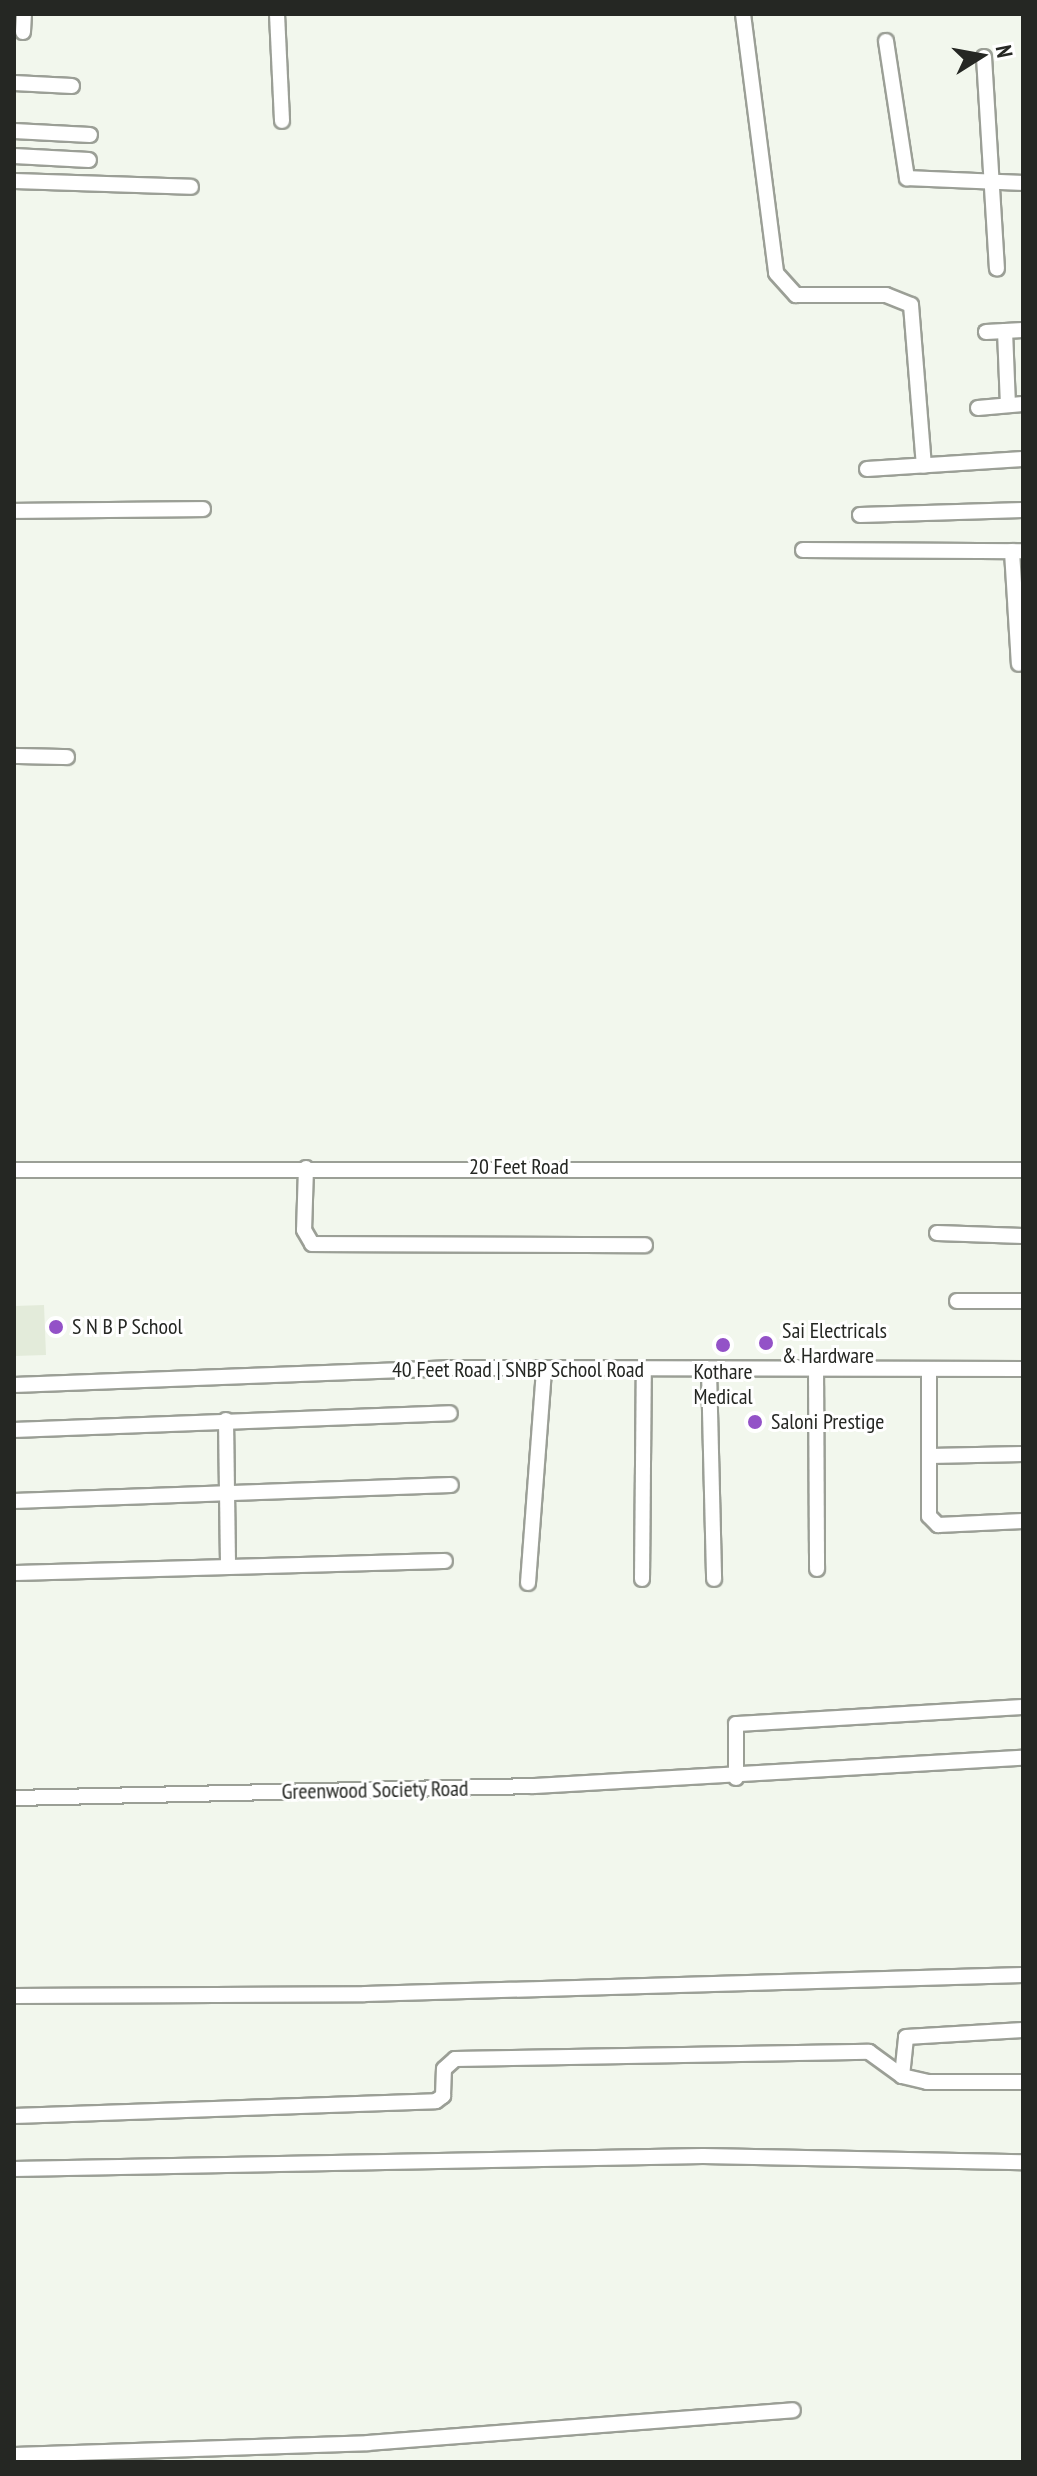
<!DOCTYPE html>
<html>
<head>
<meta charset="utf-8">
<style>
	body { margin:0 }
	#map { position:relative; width:1037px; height:2476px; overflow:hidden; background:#f2f7ed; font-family:"PT Sans Narrow",sans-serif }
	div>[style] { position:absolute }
	.built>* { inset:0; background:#e3ebda }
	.roads { filter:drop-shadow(2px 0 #9b9f96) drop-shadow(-2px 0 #9b9f96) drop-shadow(0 2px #9b9f96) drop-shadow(0 -2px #9b9f96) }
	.street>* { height:14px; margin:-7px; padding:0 7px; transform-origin:7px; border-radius:7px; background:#fff }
	.dots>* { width:22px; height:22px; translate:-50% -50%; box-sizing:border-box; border:4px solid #fff; border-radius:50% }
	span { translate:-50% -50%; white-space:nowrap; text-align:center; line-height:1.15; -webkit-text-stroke:6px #fff; paint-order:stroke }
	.street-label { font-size:22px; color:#252723 }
	.poi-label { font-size:22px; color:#252723 }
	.left { translate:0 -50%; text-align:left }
	.frame { position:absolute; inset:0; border:16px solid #252723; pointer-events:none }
	.north { position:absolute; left:941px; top:16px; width:80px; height:80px; -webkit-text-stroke:6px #fff; paint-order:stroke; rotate:79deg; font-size:22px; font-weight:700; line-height:32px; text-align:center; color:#252723 }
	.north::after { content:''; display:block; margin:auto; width:28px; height:36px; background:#252723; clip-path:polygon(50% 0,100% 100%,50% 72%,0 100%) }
</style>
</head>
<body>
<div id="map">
	<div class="built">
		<i style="clip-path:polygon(44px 1305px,46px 1355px,14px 1356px,14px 1306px)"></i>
	</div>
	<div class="roads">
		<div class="street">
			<i style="left:277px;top:14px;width:107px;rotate:87.3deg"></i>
			<i style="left:743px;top:14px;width:261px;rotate:82.7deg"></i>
			<i style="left:776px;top:273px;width:30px;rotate:48deg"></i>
			<i style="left:796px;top:295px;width:90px"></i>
			<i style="left:886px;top:295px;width:27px;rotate:22deg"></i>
			<i style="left:911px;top:305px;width:161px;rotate:85.4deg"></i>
			<i style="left:23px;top:32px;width:18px;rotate:-87deg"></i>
			<i style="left:886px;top:41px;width:139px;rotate:81.3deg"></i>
			<i style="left:907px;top:178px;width:116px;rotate:2.5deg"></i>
			<i style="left:984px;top:57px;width:212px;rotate:86.5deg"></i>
			<i style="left:14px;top:83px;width:58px;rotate:3deg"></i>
			<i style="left:14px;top:131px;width:76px;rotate:3deg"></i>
			<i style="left:14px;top:156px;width:75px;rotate:3.1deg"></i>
			<i style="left:14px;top:181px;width:177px;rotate:1.9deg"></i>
			<i style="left:1005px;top:331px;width:74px;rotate:87.7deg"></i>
			<i style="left:986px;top:332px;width:37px;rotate:-3deg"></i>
			<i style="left:978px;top:408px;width:45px;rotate:-5.1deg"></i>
			<i style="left:867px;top:469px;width:156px;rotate:-3.7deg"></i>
			<i style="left:14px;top:511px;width:189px;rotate:-0.6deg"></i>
			<i style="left:860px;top:515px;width:163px;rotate:-1.8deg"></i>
			<i style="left:803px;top:550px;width:220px;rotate:0.3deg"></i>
			<i style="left:1012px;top:551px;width:113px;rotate:86.5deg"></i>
			<i style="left:14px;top:756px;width:53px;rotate:1.1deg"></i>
			<i style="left:306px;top:1168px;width:62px;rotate:91.8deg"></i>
			<i style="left:304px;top:1230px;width:16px;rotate:60deg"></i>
			<i style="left:312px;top:1244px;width:333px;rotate:0.2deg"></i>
			<i style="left:14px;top:1170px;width:1009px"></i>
			<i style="left:937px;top:1233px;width:86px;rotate:2deg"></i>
			<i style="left:957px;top:1301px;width:66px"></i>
			<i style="left:816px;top:1367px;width:202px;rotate:89.7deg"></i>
			<i style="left:929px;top:1369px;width:147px;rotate:90deg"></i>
			<i style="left:929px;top:1516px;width:13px;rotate:45deg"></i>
			<i style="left:938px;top:1525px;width:85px;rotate:-2.7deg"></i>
			<i style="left:709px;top:1370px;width:209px;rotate:88.6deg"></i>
			<i style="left:14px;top:1385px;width:435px;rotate:-2.2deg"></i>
			<i style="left:449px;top:1368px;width:574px;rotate:0.1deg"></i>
			<i style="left:226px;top:1420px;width:146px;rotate:89.2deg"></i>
			<i style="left:14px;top:1430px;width:436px;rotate:-2.2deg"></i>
			<i style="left:930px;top:1456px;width:93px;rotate:-1.2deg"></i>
			<i style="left:14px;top:1501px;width:437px;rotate:-2.1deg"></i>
			<i style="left:14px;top:1573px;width:431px;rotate:-1.6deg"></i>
			<i style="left:642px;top:1579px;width:210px;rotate:-89.5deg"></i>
			<i style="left:528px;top:1583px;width:213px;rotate:-85.7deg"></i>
			<i style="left:736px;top:1778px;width:54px;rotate:-90deg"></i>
			<i style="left:736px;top:1724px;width:288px;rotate:-3.4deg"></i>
			<i style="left:14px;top:1798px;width:519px;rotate:-1.32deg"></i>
			<i style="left:533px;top:1786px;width:491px;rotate:-3.3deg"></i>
			<i style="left:14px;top:1996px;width:351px;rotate:-0.3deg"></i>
			<i style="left:365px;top:1994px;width:658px;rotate:-1.65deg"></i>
			<i style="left:902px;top:2076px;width:39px;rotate:-84deg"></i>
			<i style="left:906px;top:2037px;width:117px;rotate:-3.4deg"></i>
			<i style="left:14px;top:2116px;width:422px;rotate:-2deg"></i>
			<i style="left:436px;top:2101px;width:9px;rotate:-36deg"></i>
			<i style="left:443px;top:2096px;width:27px;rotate:-88deg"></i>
			<i style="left:444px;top:2069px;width:15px;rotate:-42deg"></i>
			<i style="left:455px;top:2059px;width:414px;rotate:-1deg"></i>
			<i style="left:869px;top:2052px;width:41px;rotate:36deg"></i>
			<i style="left:902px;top:2076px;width:26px;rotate:13deg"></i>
			<i style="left:927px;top:2082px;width:96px"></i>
			<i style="left:14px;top:2169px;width:689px;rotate:-1.08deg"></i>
			<i style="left:703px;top:2156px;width:320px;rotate:1.1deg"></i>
			<i style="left:14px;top:2455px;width:354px;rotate:-1.9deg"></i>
			<i style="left:368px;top:2443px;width:426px;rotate:-4.4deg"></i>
		</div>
	</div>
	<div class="dots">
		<i style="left:56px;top:1327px;background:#9352c7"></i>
		<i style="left:766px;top:1343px;background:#9352c7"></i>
		<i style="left:723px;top:1345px;background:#9352c7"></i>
		<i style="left:755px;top:1422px;background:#9352c7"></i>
	</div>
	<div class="street-label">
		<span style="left:519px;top:1167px">20 Feet Road</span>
		<span style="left:518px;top:1370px">40 Feet Road | SNBP School Road</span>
		<span style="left:375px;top:1790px;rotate:-1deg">Greenwood Society Road</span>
	</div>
	<div class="poi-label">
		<span class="left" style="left:72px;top:1327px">S N B P School</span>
		<span class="left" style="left:782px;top:1343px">Sai Electricals<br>&amp; Hardware</span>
		<span style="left:723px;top:1384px">Kothare<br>Medical</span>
		<span class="left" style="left:771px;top:1422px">Saloni Prestige</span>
	</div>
	<div class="frame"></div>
	<div class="north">N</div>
</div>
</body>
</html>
